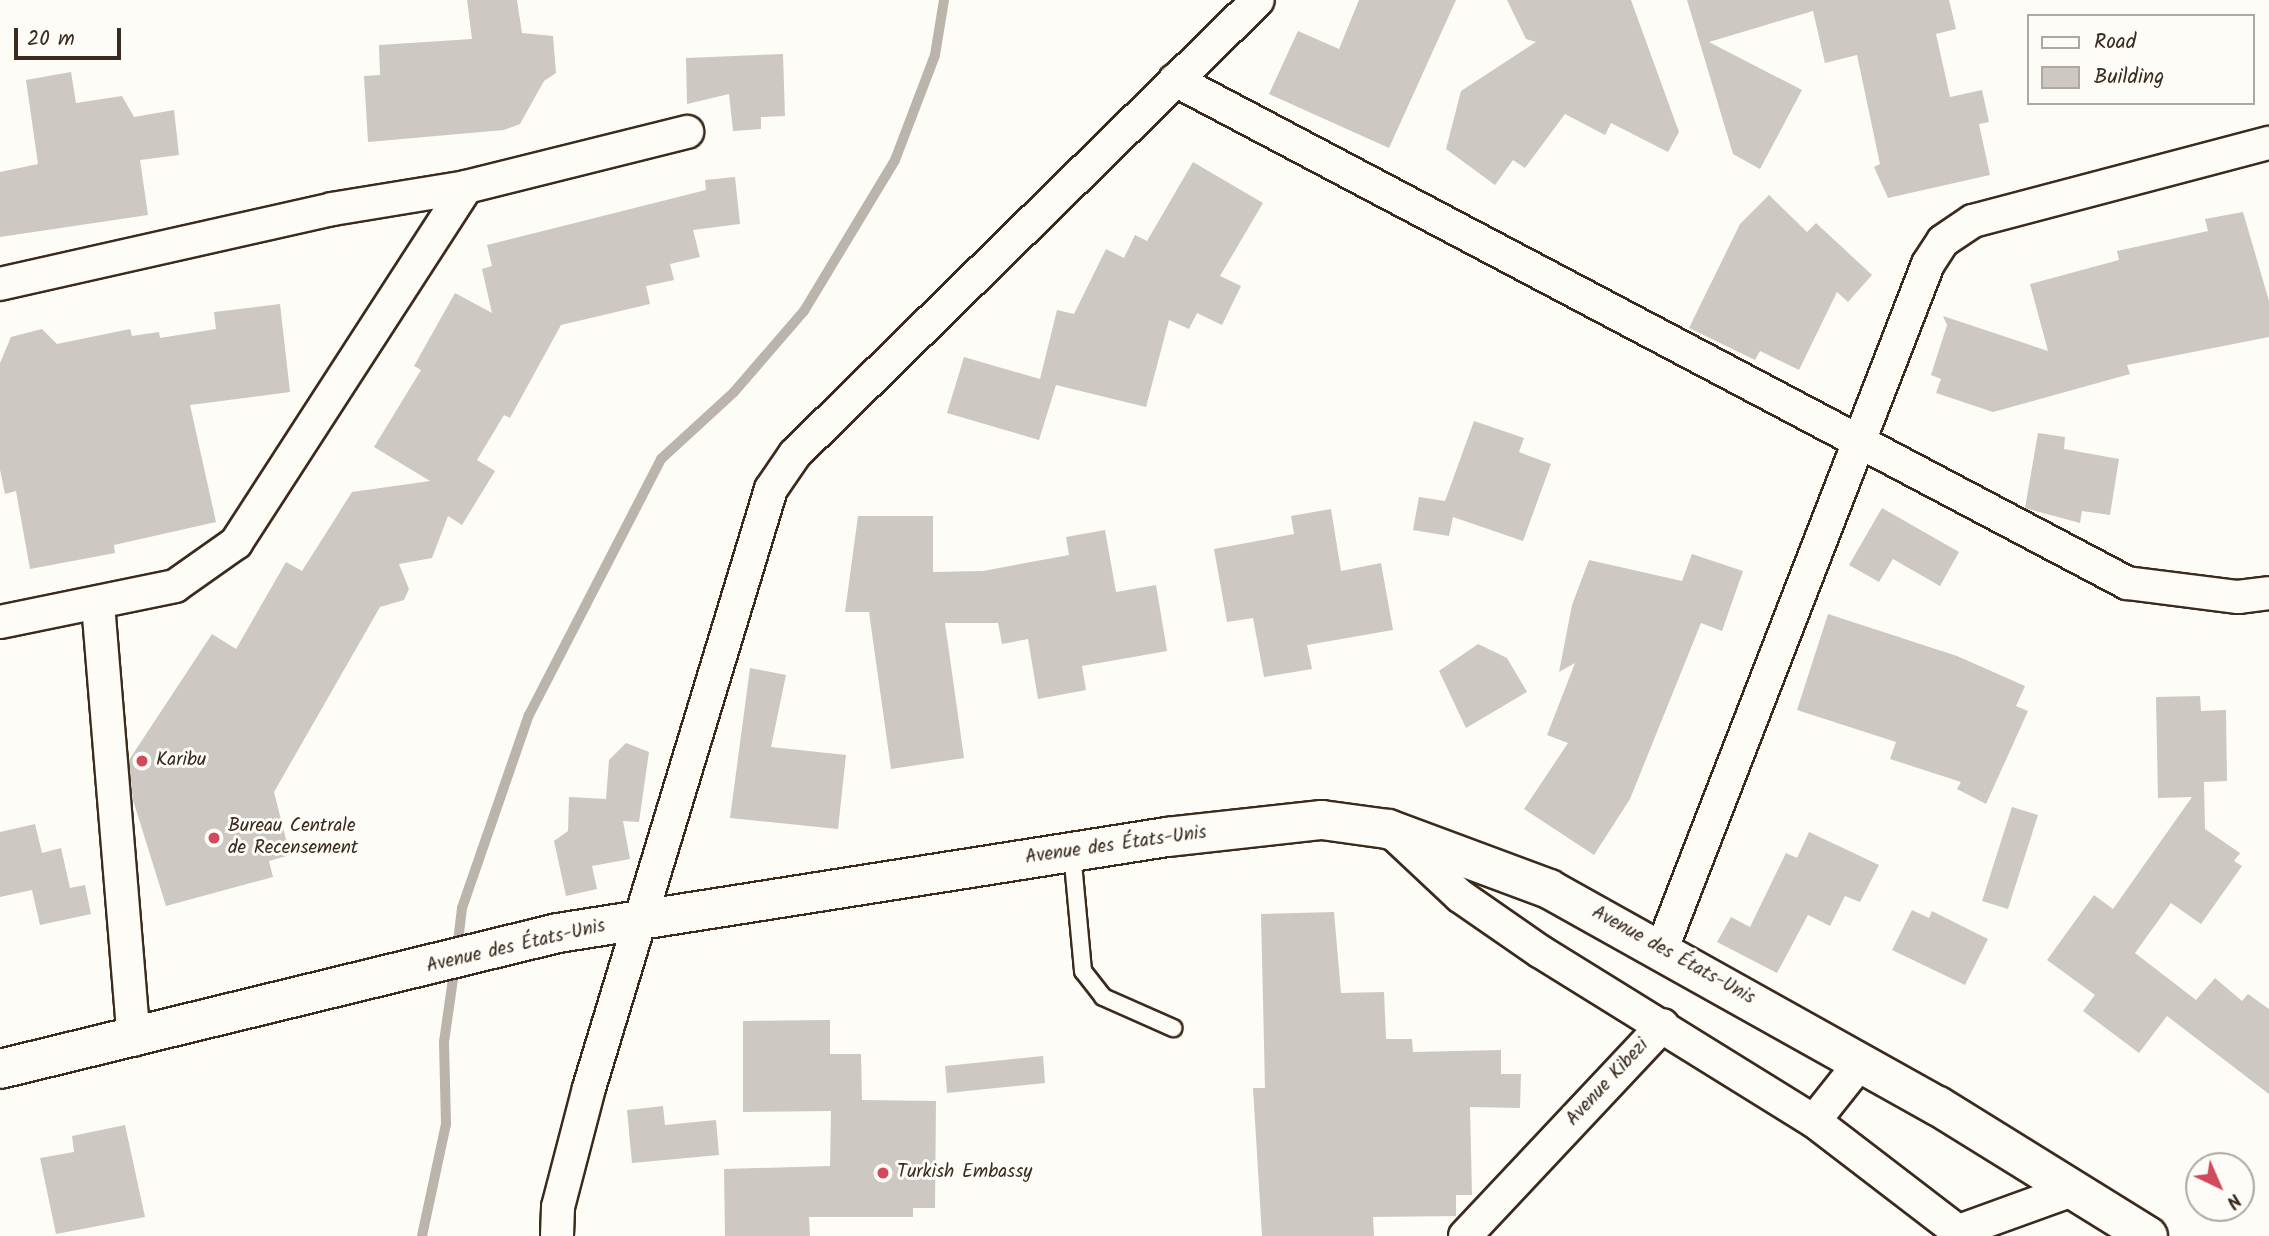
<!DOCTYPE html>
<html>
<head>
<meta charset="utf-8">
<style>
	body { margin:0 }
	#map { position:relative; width:2269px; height:1236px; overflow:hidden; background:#fdfcf7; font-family:Kalam,sans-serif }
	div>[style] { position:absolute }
	.stream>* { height:10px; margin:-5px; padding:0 5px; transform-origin:5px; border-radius:5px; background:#bbb4ad }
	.building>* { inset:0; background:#cdc8c2 }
	.roads { filter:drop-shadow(2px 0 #3b2a1e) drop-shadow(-2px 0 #3b2a1e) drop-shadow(0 2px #3b2a1e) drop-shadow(0 -2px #3b2a1e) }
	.lane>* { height:16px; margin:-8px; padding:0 8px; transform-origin:8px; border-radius:8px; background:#fdfcf7 }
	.street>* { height:32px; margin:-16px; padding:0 16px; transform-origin:16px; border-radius:16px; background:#fdfcf7 }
	.secondary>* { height:38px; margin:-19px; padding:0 19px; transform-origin:19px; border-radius:19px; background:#fdfcf7 }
	.dots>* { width:19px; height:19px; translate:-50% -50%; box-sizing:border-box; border:4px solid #fdfcf7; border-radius:50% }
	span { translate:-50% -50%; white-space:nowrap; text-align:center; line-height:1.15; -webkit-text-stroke:6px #fdfcf7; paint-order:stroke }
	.poi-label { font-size:19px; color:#3b2a1e }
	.left { translate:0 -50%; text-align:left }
	.street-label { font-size:19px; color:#3b2a1e }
	.legend { position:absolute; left:2027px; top:14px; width:228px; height:91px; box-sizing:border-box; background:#fdfcf7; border:2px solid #afa8a0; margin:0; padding:9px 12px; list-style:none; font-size:21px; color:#3b2a1e }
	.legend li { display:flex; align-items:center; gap:14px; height:35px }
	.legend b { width:35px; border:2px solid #afa8a0 }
	.north { position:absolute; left:2185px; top:1152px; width:70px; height:70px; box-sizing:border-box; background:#fdfcf7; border:2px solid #afa8a0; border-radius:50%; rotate:136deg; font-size:19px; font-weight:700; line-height:28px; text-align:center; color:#3b2a1e }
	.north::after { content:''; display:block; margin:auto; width:24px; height:32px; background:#d1495b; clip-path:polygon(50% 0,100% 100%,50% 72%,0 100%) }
	.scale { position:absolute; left:14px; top:28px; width:107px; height:32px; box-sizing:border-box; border:4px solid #3b2a1e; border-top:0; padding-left:9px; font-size:21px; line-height:24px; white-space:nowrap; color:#3b2a1e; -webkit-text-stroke:5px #fdfcf7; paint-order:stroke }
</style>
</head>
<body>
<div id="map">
	<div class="stream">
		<i style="left:457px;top:950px;width:42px;rotate:-83.2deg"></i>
		<i style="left:462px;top:908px;width:204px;rotate:-70.9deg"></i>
		<i style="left:529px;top:715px;width:288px;rotate:-62.7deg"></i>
		<i style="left:661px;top:459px;width:99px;rotate:-42.5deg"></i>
		<i style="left:734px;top:392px;width:107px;rotate:-49.2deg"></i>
		<i style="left:804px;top:311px;width:176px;rotate:-58.9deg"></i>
		<i style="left:895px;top:160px;width:112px;rotate:-69.1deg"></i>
		<i style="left:935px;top:55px;width:56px;rotate:-80.7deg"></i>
		<i style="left:422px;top:1236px;width:115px;rotate:-77.9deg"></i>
		<i style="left:446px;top:1124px;width:82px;rotate:-91.4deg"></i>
		<i style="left:444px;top:1042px;width:78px;rotate:-81.9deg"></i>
	</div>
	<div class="building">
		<i style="clip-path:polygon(467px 0,517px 0,522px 33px,553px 36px,556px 73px,544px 81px,520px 124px,504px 130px,368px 142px,364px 76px,380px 75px,379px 45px,472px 39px)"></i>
		<i style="clip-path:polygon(1359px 0,1456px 0,1389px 148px,1269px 94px,1298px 31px,1339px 49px)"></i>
		<i style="clip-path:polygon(1507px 0,1631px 0,1679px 132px,1668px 152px,1611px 123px,1605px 135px,1565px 114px,1525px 168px,1513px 160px,1495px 185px,1446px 149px,1461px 91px,1536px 42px,1526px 39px)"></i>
		<i style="clip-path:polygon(1687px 0,1949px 0,1956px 29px,1936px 34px,1950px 97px,1982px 90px,1989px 122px,1979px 124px,1990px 175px,1888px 198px,1874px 167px,1880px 164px,1857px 55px,1825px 63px,1813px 11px,1709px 42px,1802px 90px,1760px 169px,1733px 154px)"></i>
		<i style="clip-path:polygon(783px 54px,785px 116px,761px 117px,761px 129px,733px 131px,729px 94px,687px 104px,686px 58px)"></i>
		<i style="clip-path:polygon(71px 72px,76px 103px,122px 96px,134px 117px,174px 110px,179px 155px,140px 160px,148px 215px,0 237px,0 172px,38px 164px,26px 80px)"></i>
		<i style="clip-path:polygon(1193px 162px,1263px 203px,1220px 276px,1241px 286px,1222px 325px,1197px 313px,1189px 329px,1169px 320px,1146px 407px,1056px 385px,1039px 440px,947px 413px,964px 357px,1040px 379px,1057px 310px,1074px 314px,1106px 249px,1124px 258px,1135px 235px,1147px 241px)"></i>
		<i style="clip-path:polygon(735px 177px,740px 224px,693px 230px,700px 257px,670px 264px,674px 280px,646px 286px,650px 304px,561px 325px,510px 418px,504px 415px,477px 460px,495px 471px,462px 525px,448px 516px,432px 558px,399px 564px,409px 589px,404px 600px,380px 607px,274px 792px,290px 855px,269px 861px,273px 877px,166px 906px,133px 800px,129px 760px,212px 634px,236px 649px,286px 562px,302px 571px,352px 492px,430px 481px,374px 447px,421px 370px,414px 366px,455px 293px,492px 313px,482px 269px,492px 266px,487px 245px,706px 190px,705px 180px)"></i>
		<i style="clip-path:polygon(1769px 195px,1807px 232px,1816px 223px,1872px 275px,1848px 302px,1837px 292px,1799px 370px,1760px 351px,1755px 360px,1689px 328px,1740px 224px)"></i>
		<i style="clip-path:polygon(2243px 212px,2269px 301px,2269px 337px,2127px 365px,2130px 374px,1993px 412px,1936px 393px,1941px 379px,1931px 375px,1947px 325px,1943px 316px,2048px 351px,2030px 284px,2119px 260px,2117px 251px,2208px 231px,2205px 219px)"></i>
		<i style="clip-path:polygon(280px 304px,290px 392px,190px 405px,216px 522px,114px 545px,115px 553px,30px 569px,16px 491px,5px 494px,0 470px,0 363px,11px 337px,42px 329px,57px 344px,130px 329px,132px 336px,159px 332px,160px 338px,216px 329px,214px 312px)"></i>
		<i style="clip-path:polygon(1474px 421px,1524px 438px,1519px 452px,1551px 464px,1523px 541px,1453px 517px,1449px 536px,1413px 530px,1419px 497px,1445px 501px)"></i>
		<i style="clip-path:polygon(2038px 433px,2065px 437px,2064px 449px,2119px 459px,2110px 515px,2082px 511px,2080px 523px,2025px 508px)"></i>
		<i style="clip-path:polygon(1882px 508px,1959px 552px,1940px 586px,1893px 559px,1879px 582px,1849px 565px)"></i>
		<i style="clip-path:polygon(1331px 509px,1341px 571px,1381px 563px,1393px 630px,1307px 645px,1312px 669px,1264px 677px,1253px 618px,1227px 622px,1214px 549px,1294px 534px,1291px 516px)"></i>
		<i style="clip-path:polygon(858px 516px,933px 516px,933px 572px,983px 571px,1069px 555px,1066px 537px,1105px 530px,1116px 592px,1156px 585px,1167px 651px,1082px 666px,1086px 690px,1038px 699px,1028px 639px,1002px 644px,998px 623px,945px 623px,964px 758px,891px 769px,869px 612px,845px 612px)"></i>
		<i style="clip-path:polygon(1692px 554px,1743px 571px,1722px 631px,1701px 623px,1630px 799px,1594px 855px,1524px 809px,1568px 743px,1547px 735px,1575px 663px,1559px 672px,1572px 605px,1589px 560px,1682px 581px)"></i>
		<i style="clip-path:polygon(1828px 614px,1957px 656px,2025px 686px,2016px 706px,2028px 711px,1986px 804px,1957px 789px,1961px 782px,1890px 759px,1896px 742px,1797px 710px)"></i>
		<i style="clip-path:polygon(1478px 644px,1507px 658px,1527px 692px,1466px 728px,1439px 671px)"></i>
		<i style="clip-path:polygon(750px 668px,786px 675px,771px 747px,846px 755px,838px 829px,730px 818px)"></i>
		<i style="clip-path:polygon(2200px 696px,2201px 711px,2226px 710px,2227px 781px,2204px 782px,2205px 829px,2240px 853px,2234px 861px,2242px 866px,2201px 924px,2171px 903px,2135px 953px,2196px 1000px,2215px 978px,2242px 1001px,2248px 994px,2269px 1009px,2269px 1094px,2167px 1016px,2139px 1053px,2083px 1011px,2095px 995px,2047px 960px,2094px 895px,2113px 909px,2192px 797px,2158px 798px,2156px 697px)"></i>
		<i style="clip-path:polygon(626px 743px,649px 752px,639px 822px,623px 821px,630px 859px,592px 866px,597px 889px,566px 896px,554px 841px,568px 831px,569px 797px,606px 799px,609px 760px)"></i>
		<i style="clip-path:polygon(2012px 807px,2038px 815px,2008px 909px,1982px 901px)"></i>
		<i style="clip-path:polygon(35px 824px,42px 853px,61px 848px,70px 888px,85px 885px,91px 914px,40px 925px,32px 890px,0 897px,0 832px)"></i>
		<i style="clip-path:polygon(1809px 832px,1879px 865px,1860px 902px,1845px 896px,1830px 926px,1808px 915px,1777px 973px,1717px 942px,1731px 917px,1750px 927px,1786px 853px,1797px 858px)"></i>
		<i style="clip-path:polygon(1912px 910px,1929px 918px,1932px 911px,1988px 939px,1965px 985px,1892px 950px)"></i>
		<i style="clip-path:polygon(1334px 912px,1341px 993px,1384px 992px,1386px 1039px,1412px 1039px,1413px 1052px,1501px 1050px,1501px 1074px,1521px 1074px,1520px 1108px,1470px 1107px,1472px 1195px,1456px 1195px,1456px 1216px,1373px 1217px,1374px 1236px,1262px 1236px,1253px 1088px,1265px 1088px,1261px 914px)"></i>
		<i style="clip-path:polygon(830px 1020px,830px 1054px,861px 1054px,862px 1100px,936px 1101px,935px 1208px,913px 1208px,913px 1217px,809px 1217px,810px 1236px,725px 1236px,724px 1169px,830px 1166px,831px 1111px,743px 1112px,743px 1021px)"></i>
		<i style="clip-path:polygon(1043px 1056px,1045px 1083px,947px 1093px,945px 1066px)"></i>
		<i style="clip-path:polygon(663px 1106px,665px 1125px,716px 1120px,719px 1155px,632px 1163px,627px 1110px)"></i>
		<i style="clip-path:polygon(125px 1125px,145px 1217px,56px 1234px,40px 1158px,74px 1152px,72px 1136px)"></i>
	</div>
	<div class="roads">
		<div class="lane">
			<i style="left:1072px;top:852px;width:120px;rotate:84.7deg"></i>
			<i style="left:1083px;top:971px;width:33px;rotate:52deg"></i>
			<i style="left:1103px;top:997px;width:77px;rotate:23.9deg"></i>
		</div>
		<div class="street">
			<i style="left:1175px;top:80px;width:1077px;rotate:27.85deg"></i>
			<i style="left:2127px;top:583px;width:112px;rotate:7.2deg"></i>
			<i style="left:2238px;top:597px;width:31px;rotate:-7deg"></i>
			<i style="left:0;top:284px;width:340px;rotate:-12.7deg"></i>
			<i style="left:332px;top:209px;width:136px;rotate:-9.3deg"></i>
			<i style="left:466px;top:187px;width:228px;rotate:-14deg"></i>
			<i style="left:98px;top:604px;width:437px;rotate:85.3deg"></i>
			<i style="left:0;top:622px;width:179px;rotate:-11.6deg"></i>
			<i style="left:175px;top:586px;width:75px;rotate:-35.2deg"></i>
			<i style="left:236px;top:543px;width:424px;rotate:-57.1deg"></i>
			<i style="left:1394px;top:834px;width:91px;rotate:43.2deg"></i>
			<i style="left:1460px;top:896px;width:98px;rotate:34.7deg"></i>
			<i style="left:1541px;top:952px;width:321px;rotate:31.8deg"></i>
			<i style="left:1814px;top:1121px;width:75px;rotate:-51.5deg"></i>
			<i style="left:1661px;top:951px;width:737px;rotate:-68.76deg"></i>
			<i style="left:1928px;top:264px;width:27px;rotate:-57deg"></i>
			<i style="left:1943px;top:241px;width:36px;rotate:-34deg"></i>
			<i style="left:1973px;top:221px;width:306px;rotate:-14.8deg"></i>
			<i style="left:1814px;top:1121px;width:189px;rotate:37.5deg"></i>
			<i style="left:1959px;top:1231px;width:123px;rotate:-19.9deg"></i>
			<i style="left:557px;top:1236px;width:29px;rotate:-88deg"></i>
			<i style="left:558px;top:1207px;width:123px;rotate:-75.4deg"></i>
			<i style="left:589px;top:1088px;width:626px;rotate:-73.1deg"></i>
			<i style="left:771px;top:489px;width:42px;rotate:-55.6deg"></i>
			<i style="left:795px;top:454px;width:648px;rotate:-44.44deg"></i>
			<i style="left:1465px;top:1236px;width:289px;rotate:-46.8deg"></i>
		</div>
		<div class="secondary">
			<i style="left:0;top:1069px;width:574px;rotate:-13.7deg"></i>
			<i style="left:558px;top:933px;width:617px;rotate:-8.96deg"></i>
			<i style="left:1167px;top:837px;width:156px;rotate:-6.3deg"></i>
			<i style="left:1322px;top:820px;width:67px;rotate:7.8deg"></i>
			<i style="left:1388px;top:829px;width:172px;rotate:20.4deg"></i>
			<i style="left:1549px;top:889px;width:445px;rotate:29.2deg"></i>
			<i style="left:1938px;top:1106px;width:247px;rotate:31.8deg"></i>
		</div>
	</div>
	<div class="dots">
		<i style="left:142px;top:761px;background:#d1495b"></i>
		<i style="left:214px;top:838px;background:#d1495b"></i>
		<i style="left:883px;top:1173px;background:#d1495b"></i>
	</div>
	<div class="poi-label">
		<span class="left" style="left:156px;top:761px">Karibu</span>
		<span class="left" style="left:228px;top:838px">Bureau Centrale<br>de Recensement</span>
		<span class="left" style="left:897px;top:1173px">Turkish Embassy</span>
	</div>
	<div class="street-label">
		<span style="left:1116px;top:846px;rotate:-8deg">Avenue des États-Unis</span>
		<span style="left:516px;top:947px;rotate:-13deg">Avenue des États-Unis</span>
		<span style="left:1673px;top:956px;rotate:29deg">Avenue des États-Unis</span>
		<span style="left:1608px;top:1083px;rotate:-47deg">Avenue Kibezi</span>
	</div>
	<ul class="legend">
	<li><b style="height:9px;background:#fdfcf7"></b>Road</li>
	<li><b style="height:19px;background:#cdc8c2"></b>Building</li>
	</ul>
	<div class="north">N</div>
	<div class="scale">20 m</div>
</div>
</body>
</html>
